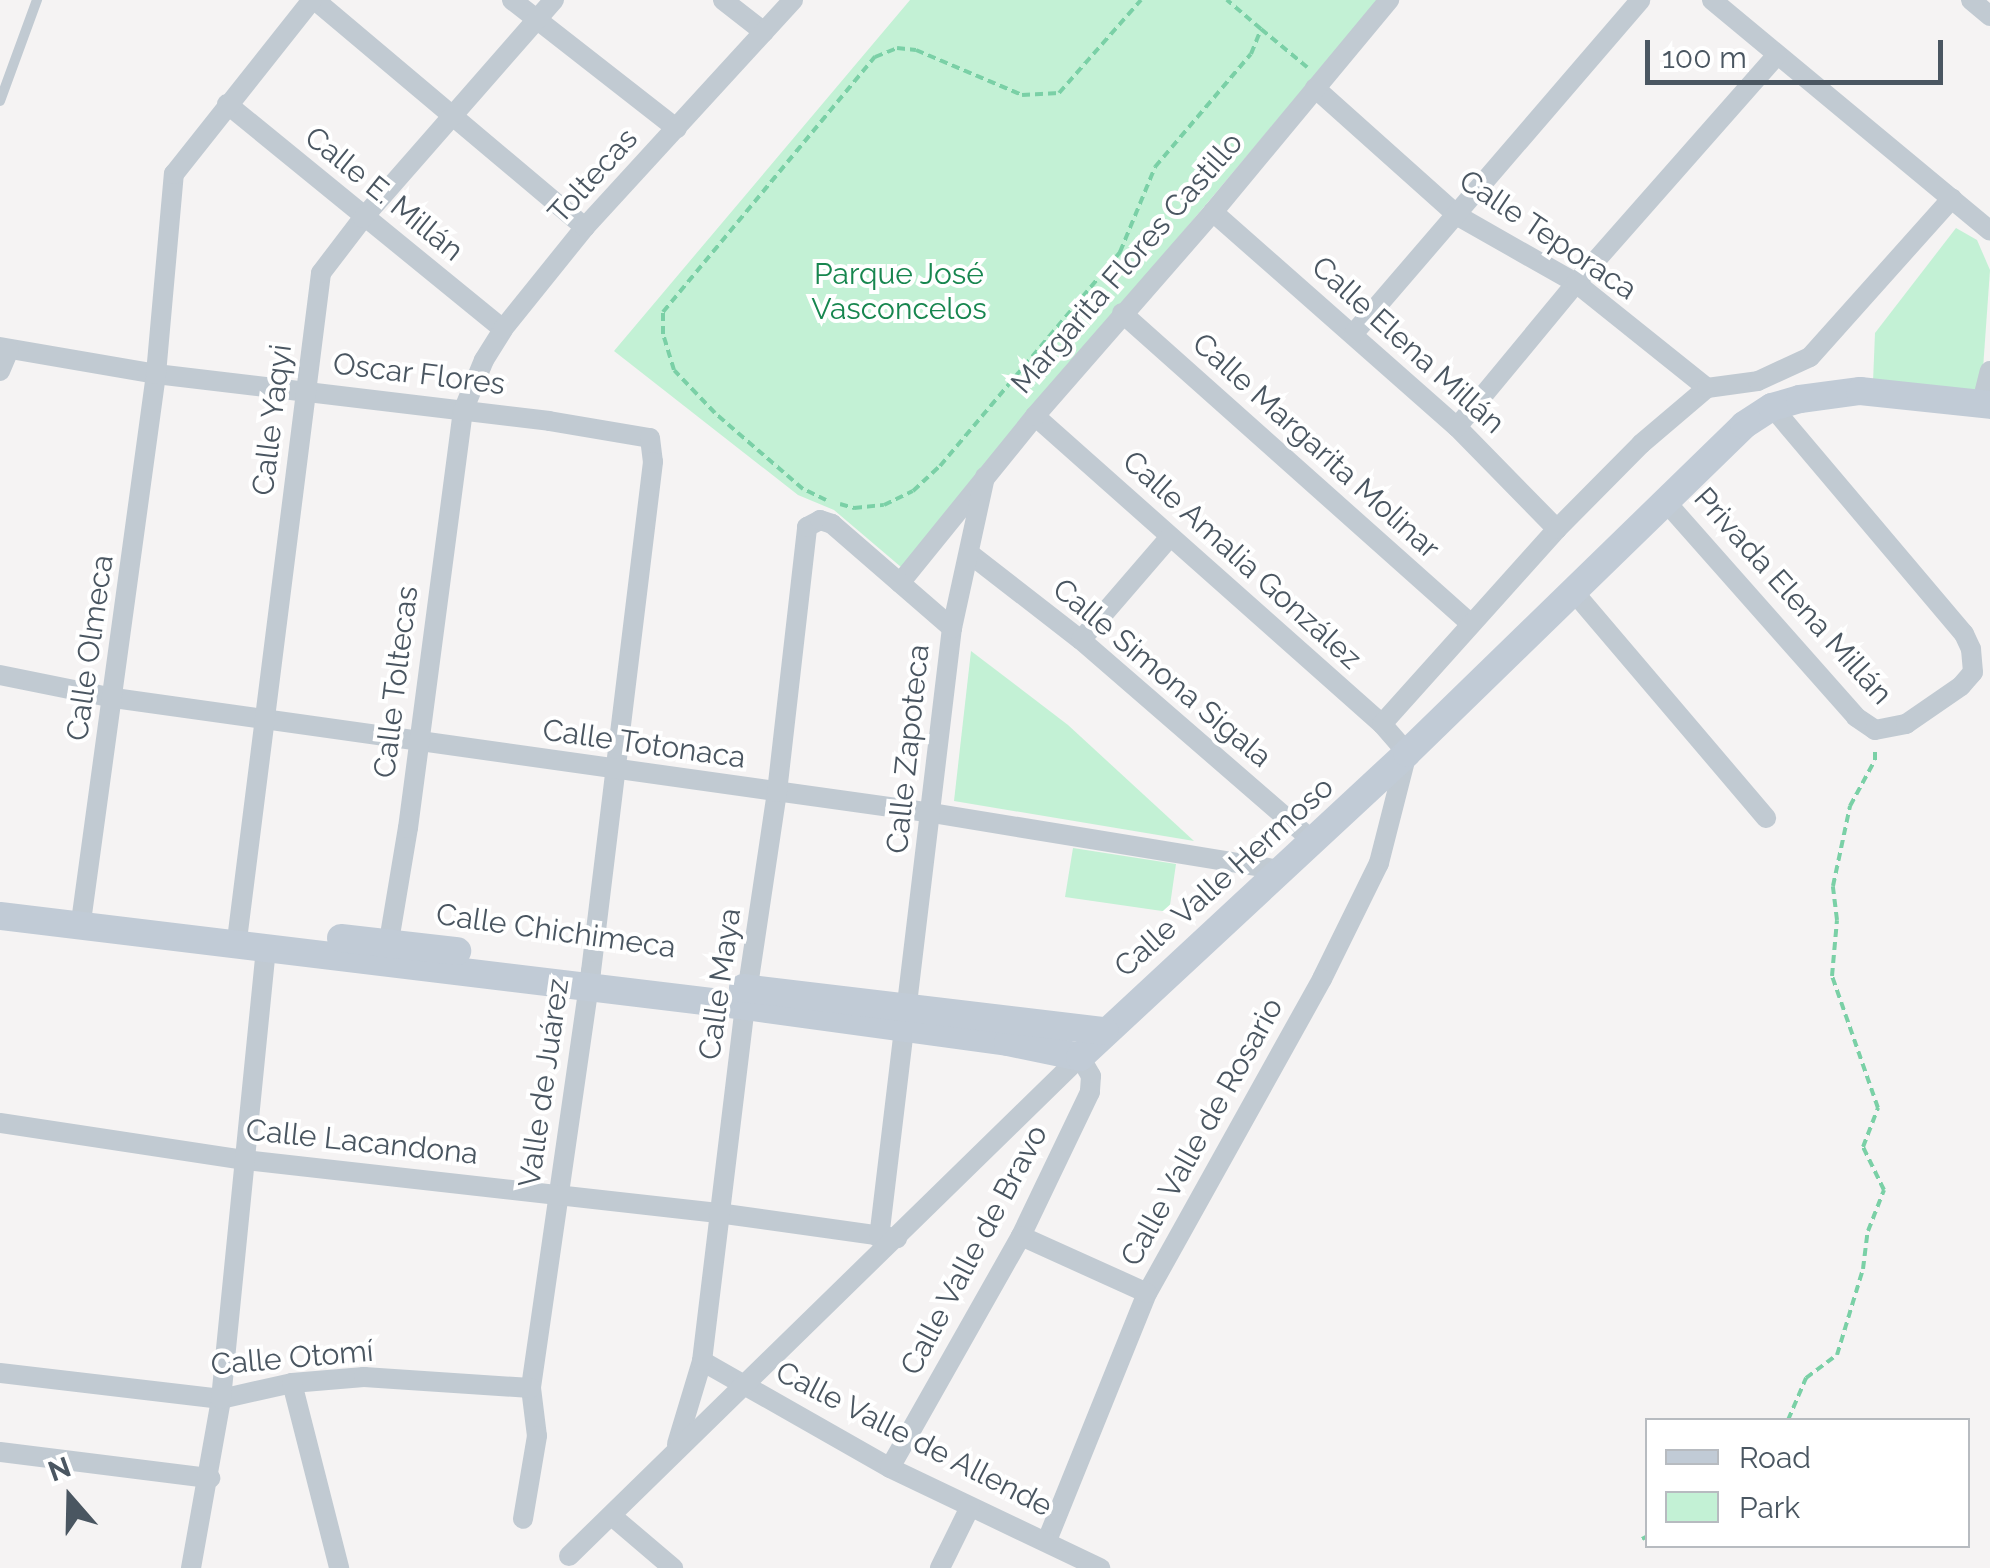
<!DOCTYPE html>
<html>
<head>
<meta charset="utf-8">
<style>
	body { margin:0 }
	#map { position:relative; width:1990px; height:1568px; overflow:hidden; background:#f5f3f3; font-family:Raleway,sans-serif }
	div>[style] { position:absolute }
	.green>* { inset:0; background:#c3f1d5 }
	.path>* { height:4px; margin-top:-2px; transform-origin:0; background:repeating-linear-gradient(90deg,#7ad0a6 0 8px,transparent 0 13px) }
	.lane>* { height:10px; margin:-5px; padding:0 5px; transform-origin:5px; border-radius:5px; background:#c1cad2 }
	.street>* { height:20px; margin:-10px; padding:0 10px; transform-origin:10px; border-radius:10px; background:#c1cad2 }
	.secondary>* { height:28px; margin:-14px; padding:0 14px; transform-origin:14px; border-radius:14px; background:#c1cbd6 }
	span { translate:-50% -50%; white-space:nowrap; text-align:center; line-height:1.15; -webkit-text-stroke:8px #fff; paint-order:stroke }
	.street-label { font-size:30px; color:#4a5661 }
	.park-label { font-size:30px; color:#17864f }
	.legend { position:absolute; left:1645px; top:1418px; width:325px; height:130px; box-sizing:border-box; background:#fff; border:2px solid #b7bbc0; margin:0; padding:12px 18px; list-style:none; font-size:30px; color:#4a5661 }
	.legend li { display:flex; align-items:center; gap:20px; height:50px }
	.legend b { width:50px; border:2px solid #b7bbc0 }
	.north { position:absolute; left:20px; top:1448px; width:100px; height:100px; -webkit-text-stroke:8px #fff; paint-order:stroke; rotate:340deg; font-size:28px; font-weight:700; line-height:40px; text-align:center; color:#4a5661 }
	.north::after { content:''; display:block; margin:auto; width:35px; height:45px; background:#4a5661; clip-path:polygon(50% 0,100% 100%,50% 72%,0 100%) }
	.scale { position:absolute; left:1645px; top:40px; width:298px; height:45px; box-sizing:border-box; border:5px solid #4a5661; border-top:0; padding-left:12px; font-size:30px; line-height:35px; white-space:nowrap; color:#4a5661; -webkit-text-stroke:8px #fff; paint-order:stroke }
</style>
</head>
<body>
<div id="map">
	<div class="green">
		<i style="clip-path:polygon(910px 0,1378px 0,901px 567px,834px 510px,798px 495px,614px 351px)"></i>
		<i style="clip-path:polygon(1956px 228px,1977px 240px,1990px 270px,1981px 397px,1873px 382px,1875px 333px)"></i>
		<i style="clip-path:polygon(971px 651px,1068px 725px,1194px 841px,954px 801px)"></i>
		<i style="clip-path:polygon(1073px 848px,1176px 864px,1169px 912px,1065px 897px)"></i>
	</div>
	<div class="path">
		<i style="left:1261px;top:29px;width:60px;rotate:39.6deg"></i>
		<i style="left:826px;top:500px;width:25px;rotate:-154deg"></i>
		<i style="left:803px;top:489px;width:116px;rotate:-139.2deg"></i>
		<i style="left:715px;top:413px;width:59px;rotate:-133.6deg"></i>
		<i style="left:674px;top:370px;width:38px;rotate:-107deg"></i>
		<i style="left:663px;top:334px;width:22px;rotate:-90deg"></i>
		<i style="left:663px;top:312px;width:332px;rotate:-50.3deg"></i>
		<i style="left:875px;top:57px;width:24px;rotate:-22deg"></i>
		<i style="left:897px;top:48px;width:19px;rotate:6deg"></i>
		<i style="left:916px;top:50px;width:115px;rotate:23deg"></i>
		<i style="left:1022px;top:95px;width:37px;rotate:-3deg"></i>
		<i style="left:1059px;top:93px;width:124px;rotate:-48.6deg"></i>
		<i style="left:840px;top:504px;width:15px;rotate:16deg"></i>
		<i style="left:854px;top:508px;width:30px;rotate:-6deg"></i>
		<i style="left:884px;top:505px;width:32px;rotate:-26deg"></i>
		<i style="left:913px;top:491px;width:37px;rotate:-43deg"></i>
		<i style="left:940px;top:466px;width:280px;rotate:-49.9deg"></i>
		<i style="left:1120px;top:252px;width:92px;rotate:-67.6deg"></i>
		<i style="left:1155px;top:167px;width:148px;rotate:-49.7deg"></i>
		<i style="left:1251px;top:54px;width:27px;rotate:-68deg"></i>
		<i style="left:1261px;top:29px;width:45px;rotate:-139.5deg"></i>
		<i style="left:1788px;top:1420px;width:46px;rotate:-66.8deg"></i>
		<i style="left:1806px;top:1378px;width:39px;rotate:-37deg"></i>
		<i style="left:1837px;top:1355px;width:90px;rotate:-73.2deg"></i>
		<i style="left:1863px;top:1269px;width:38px;rotate:-83deg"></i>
		<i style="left:1868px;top:1231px;width:44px;rotate:-68.7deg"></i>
		<i style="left:1884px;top:1190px;width:48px;rotate:-116deg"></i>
		<i style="left:1863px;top:1147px;width:42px;rotate:-69deg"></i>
		<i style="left:1878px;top:1108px;width:140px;rotate:-109.2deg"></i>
		<i style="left:1832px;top:976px;width:56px;rotate:-84.9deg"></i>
		<i style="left:1837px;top:920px;width:34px;rotate:-97deg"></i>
		<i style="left:1833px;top:886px;width:82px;rotate:-78deg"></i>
		<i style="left:1850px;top:806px;width:52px;rotate:-61.5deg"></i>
		<i style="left:1875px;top:760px;width:10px;rotate:-90deg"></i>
		<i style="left:1642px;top:1539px;width:7px;rotate:-27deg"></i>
	</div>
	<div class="lane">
		<i style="left:0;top:101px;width:108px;rotate:-69.9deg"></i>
	</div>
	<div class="street">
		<i style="left:315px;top:0;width:353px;rotate:40.1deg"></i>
		<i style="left:512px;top:0;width:209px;rotate:38deg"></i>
		<i style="left:723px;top:0;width:52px;rotate:38deg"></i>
		<i style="left:1712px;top:0;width:361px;rotate:39.7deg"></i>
		<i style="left:1971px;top:0;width:25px;rotate:40deg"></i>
		<i style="left:1315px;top:88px;width:192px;rotate:41.8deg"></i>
		<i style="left:1458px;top:216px;width:136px;rotate:29.6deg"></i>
		<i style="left:1576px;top:283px;width:168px;rotate:38.7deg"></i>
		<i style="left:227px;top:104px;width:356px;rotate:39.2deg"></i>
		<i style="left:1213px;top:212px;width:325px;rotate:41.4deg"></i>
		<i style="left:1457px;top:427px;width:143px;rotate:45.6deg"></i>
		<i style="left:1122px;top:313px;width:466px;rotate:41.7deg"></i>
		<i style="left:1354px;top:333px;width:439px;rotate:-49.3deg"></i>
		<i style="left:0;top:347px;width:158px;rotate:9.8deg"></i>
		<i style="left:156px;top:374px;width:396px;rotate:6.8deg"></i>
		<i style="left:549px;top:421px;width:102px;rotate:9.6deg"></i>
		<i style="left:650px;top:438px;width:24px;rotate:83deg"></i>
		<i style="left:653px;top:462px;width:513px;rotate:96.94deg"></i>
		<i style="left:591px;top:971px;width:421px;rotate:98.2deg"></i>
		<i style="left:531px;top:1388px;width:48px;rotate:82.9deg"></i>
		<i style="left:537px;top:1436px;width:84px;rotate:99.6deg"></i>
		<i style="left:0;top:371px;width:23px;rotate:-67deg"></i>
		<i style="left:1982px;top:402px;width:32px;rotate:-76deg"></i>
		<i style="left:1035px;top:416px;width:464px;rotate:41.6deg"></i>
		<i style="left:1382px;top:724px;width:38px;rotate:49deg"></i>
		<i style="left:1407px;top:753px;width:114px;rotate:104.3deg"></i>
		<i style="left:1379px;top:863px;width:129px;rotate:116.2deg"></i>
		<i style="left:1322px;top:979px;width:359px;rotate:119.1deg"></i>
		<i style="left:1147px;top:1293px;width:267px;rotate:112deg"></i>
		<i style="left:1457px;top:427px;width:187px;rotate:-50.4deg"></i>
		<i style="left:1576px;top:283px;width:304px;rotate:-48.6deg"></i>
		<i style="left:1666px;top:502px;width:287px;rotate:48.5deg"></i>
		<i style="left:1856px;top:717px;width:23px;rotate:34deg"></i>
		<i style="left:1875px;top:730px;width:32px;rotate:-11deg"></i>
		<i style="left:1906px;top:724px;width:67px;rotate:-34.6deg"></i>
		<i style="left:1961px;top:686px;width:18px;rotate:-49deg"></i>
		<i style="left:1973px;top:672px;width:23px;rotate:-95deg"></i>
		<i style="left:1971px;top:649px;width:17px;rotate:-115deg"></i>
		<i style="left:1964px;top:634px;width:297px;rotate:-130.2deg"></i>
		<i style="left:970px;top:554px;width:140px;rotate:37.8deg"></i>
		<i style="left:1081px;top:640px;width:307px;rotate:40.9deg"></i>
		<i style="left:900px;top:583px;width:215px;rotate:-51deg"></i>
		<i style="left:1035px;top:416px;width:271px;rotate:-48.9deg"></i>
		<i style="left:1213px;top:212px;width:276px;rotate:-50.3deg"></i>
		<i style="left:1573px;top:591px;width:298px;rotate:49.6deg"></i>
		<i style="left:1081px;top:640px;width:135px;rotate:-49.2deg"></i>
		<i style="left:0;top:675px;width:116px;rotate:11.4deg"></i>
		<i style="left:114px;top:698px;width:826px;rotate:8deg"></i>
		<i style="left:932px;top:813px;width:353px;rotate:9.3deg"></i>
		<i style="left:1382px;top:724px;width:262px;rotate:-48.1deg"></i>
		<i style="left:1557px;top:529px;width:120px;rotate:-45.3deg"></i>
		<i style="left:1641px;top:444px;width:87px;rotate:-40.3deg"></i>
		<i style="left:1707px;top:388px;width:51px;rotate:-7.8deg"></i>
		<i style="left:1758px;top:381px;width:57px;rotate:-24.8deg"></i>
		<i style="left:1810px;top:357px;width:213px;rotate:-48.2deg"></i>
		<i style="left:80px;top:929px;width:560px;rotate:-82.2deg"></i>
		<i style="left:156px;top:374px;width:201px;rotate:-84.9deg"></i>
		<i style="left:174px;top:174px;width:222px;rotate:-51.6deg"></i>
		<i style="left:238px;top:932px;width:664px;rotate:-82.82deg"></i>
		<i style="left:321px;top:273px;width:69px;rotate:-52.6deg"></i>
		<i style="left:363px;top:218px;width:290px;rotate:-48.8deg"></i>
		<i style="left:387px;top:953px;width:127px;rotate:-80.5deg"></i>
		<i style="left:408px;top:828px;width:421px;rotate:-82.5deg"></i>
		<i style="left:463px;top:411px;width:55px;rotate:-67.6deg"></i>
		<i style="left:484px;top:360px;width:36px;rotate:-58deg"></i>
		<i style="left:503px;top:329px;width:131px;rotate:-51.2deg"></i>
		<i style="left:585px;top:227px;width:308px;rotate:-47.5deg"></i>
		<i style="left:0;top:1123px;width:248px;rotate:8.6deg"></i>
		<i style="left:245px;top:1160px;width:476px;rotate:6.4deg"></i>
		<i style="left:718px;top:1213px;width:181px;rotate:8deg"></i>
		<i style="left:1021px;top:1236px;width:138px;rotate:24.3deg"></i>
		<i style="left:879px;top:1238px;width:614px;rotate:-83.18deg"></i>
		<i style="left:952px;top:628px;width:155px;rotate:-77.7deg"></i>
		<i style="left:702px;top:1361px;width:216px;rotate:29.6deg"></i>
		<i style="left:890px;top:1468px;width:233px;rotate:25.5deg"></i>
		<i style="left:0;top:1373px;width:223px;rotate:6.7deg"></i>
		<i style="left:221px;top:1399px;width:73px;rotate:-12.7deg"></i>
		<i style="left:292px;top:1383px;width:72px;rotate:-4.8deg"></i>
		<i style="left:364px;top:1377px;width:167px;rotate:3.8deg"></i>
		<i style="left:292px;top:1383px;width:191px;rotate:75.7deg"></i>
		<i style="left:677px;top:1444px;width:87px;rotate:-73.2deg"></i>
		<i style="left:702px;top:1361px;width:358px;rotate:-83.1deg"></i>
		<i style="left:745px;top:1006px;width:216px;rotate:-81.5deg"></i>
		<i style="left:777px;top:792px;width:267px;rotate:-83.5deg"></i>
		<i style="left:807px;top:527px;width:15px;rotate:-28deg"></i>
		<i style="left:820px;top:520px;width:13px;rotate:18deg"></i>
		<i style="left:832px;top:524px;width:159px;rotate:40.9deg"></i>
		<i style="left:0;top:1452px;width:212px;rotate:7.1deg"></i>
		<i style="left:613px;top:1517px;width:79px;rotate:40.4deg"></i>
		<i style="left:569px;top:1556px;width:714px;rotate:-44.32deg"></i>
		<i style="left:1080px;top:1057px;width:22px;rotate:60deg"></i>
		<i style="left:1091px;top:1076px;width:16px;rotate:94deg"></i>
		<i style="left:1090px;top:1092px;width:160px;rotate:115.6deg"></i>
		<i style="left:1021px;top:1236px;width:266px;rotate:119.5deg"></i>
		<i style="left:191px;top:1568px;width:172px;rotate:-79.9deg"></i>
		<i style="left:221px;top:1399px;width:450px;rotate:-84.3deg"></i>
		<i style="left:940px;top:1568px;width:68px;rotate:-63.8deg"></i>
	</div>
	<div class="secondary">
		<i style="left:0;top:916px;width:750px;rotate:6.89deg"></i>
		<i style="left:745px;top:1006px;width:265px;rotate:7.8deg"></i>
		<i style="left:1008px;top:1042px;width:74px;rotate:11.8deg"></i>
		<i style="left:1080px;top:1057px;width:446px;rotate:-42.9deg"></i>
		<i style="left:1407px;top:753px;width:470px;rotate:-44.2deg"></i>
		<i style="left:1744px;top:425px;width:33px;rotate:-33deg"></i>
		<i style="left:1772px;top:407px;width:29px;rotate:-16deg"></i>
		<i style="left:1800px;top:399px;width:61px;rotate:-7.6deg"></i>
		<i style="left:1860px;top:391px;width:131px;rotate:6.1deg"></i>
		<i style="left:341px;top:938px;width:117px;rotate:6.4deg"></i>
		<i style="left:743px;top:988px;width:364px;rotate:6.8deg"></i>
	</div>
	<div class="street-label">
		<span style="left:593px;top:176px;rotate:-48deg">Toltecas</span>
		<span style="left:384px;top:194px;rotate:39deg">Calle E. Millán</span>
		<span style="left:1548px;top:235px;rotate:34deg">Calle Teporaca</span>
		<span style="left:1127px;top:263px;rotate:-49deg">Margarita Flores Castillo</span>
		<span style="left:1408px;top:345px;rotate:42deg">Calle Elena Millán</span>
		<span style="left:419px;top:374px;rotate:7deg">Oscar Flores</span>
		<span style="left:272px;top:420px;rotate:-83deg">Calle Yaqyi</span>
		<span style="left:1316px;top:446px;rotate:42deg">Calle Margarita Molinar</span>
		<span style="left:1242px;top:560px;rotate:42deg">Calle Amalia González</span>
		<span style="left:1793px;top:596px;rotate:48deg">Privada Elena Millán</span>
		<span style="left:90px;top:648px;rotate:-82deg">Calle Olmeca</span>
		<span style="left:1162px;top:673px;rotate:40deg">Calle Simona Sigala</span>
		<span style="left:396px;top:682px;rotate:-83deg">Calle Toltecas</span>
		<span style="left:644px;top:744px;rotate:8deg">Calle Totonaca</span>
		<span style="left:908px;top:749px;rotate:-84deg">Calle Zapoteca</span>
		<span style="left:1224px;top:877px;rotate:-42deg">Calle Valle Hermoso</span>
		<span style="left:556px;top:931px;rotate:8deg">Calle Chichimeca</span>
		<span style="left:720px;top:984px;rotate:-82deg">Calle Maya</span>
		<span style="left:544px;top:1083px;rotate:-82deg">Valle de Juárez</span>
		<span style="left:1202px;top:1132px;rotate:-61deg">Calle Valle de Rosario</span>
		<span style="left:362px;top:1142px;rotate:6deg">Calle Lacandona</span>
		<span style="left:974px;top:1250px;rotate:-62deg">Calle Valle de Bravo</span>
		<span style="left:292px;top:1358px;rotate:-5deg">Calle Otomí</span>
		<span style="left:914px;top:1439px;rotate:27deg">Calle Valle de Allende</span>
	</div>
	<div class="park-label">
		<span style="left:899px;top:291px">Parque José<br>Vasconcelos</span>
	</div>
	<ul class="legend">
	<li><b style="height:12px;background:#c1cbd6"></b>Road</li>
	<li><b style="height:28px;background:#c3f1d5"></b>Park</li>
	</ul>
	<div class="north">N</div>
	<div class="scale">100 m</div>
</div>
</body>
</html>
